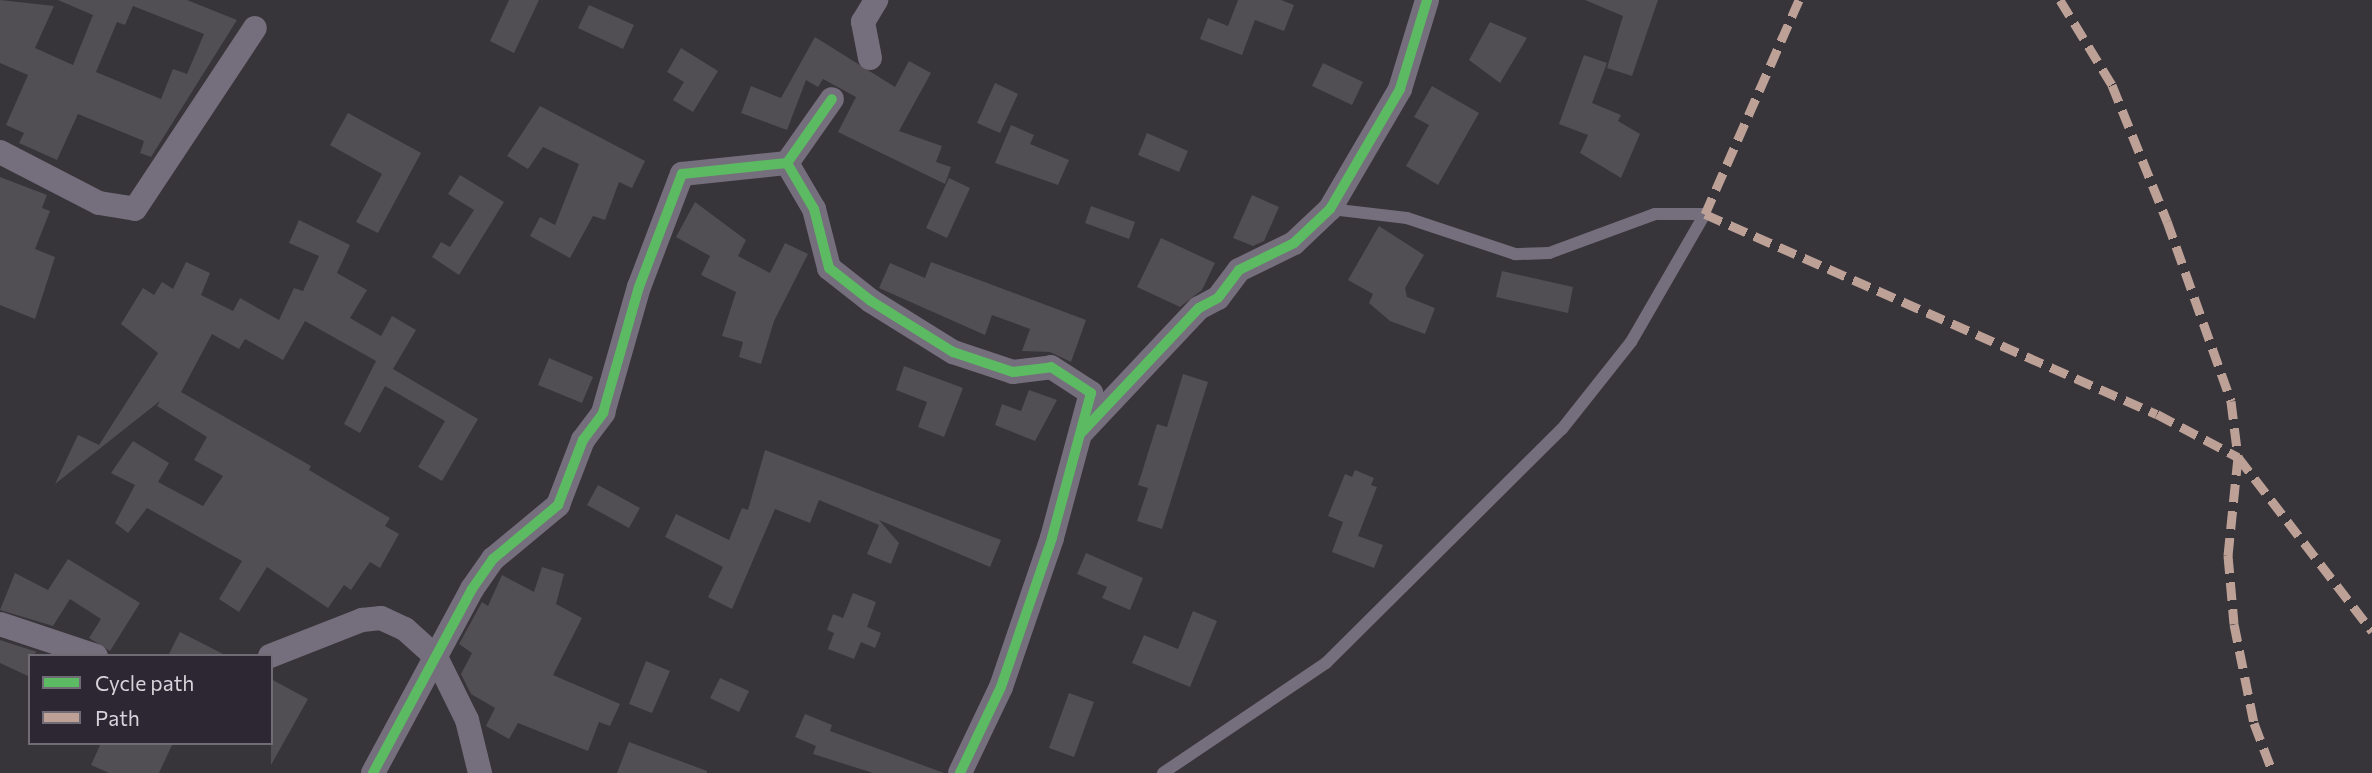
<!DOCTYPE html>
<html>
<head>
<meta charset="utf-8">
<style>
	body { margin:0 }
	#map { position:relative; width:2372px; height:773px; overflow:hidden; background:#37343a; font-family:Commissioner,sans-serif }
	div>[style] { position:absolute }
	.building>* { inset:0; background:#514e54 }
	.service>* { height:12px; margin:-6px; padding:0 6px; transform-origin:6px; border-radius:6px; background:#756e7c }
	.minor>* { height:24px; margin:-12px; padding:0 12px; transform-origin:12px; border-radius:12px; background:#756e7c }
	.quiet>* { height:9px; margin-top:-4.5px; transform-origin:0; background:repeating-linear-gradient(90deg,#bda197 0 18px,transparent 0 27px) }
	.cycleway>* { height:10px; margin:-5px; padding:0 5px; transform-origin:5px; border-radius:5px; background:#5cba63 }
	span { translate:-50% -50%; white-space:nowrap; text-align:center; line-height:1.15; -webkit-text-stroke:7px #2c2732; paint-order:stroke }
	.legend { position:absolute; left:28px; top:654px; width:245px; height:91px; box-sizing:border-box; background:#2c2732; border:2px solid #706c75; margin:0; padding:9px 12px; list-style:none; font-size:21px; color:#d6d3da }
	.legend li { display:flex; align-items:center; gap:14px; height:35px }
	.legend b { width:35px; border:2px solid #706c75 }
</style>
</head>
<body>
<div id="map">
	<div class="building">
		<i style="clip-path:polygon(evenodd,0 0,54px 6px,35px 48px,73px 65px,93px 15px,58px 0,187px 0,237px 20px,151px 157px,140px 153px,144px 141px,78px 114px,57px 160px,19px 143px,24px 133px,6px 125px,28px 75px,0 63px,0 0,133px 6px,204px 34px,187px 74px,173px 69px,161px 99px,96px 72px,117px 22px,125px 25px,133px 6px)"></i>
		<i style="clip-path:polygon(509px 0,539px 0,514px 53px,490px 41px)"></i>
		<i style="clip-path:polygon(1238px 0,1281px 0,1294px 5px,1284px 31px,1255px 20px,1242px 55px,1200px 39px,1208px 18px,1228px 26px)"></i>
		<i style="clip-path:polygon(1585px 0,1658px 0,1632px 76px,1607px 68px,1623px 16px)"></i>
		<i style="clip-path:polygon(589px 5px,634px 25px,623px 49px,578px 28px)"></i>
		<i style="clip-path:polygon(1490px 22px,1527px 38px,1500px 83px,1469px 60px)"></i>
		<i style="clip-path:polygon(815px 37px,895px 87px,909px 61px,931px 73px,899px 131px,942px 146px,936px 162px,951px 167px,945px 184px,838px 132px,856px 97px,823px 79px,818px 87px,806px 80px,787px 130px,741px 113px,751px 86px,781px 98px)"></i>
		<i style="clip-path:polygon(681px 48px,718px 71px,693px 112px,673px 100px,684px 82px,667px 72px)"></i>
		<i style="clip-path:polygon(1584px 55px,1607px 63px,1592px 103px,1621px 115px,1618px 121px,1640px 134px,1621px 178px,1580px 153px,1588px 135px,1559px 124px)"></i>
		<i style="clip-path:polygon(1323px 63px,1363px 82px,1352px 105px,1312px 86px)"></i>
		<i style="clip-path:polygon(995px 83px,1018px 94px,1000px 133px,977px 123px)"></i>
		<i style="clip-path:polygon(1432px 86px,1479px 113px,1438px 185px,1406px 166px,1429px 125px,1414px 117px)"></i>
		<i style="clip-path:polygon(540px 106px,645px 161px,632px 188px,619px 182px,605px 220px,593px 216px,570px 258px,530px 236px,540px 217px,555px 225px,579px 164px,543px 147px,528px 169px,507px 156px)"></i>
		<i style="clip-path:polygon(348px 113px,421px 153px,378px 233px,356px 222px,382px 174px,330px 145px)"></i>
		<i style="clip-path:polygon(1011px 125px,1034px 135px,1030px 144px,1069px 160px,1058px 185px,995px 163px)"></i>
		<i style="clip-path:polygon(1147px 133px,1188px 151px,1179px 172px,1138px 155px)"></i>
		<i style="clip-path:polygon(460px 175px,504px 202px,459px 275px,432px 257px,441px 242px,450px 247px,474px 210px,448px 194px)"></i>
		<i style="clip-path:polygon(0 177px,47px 195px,42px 208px,50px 211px,35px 249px,55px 257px,35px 319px,0 305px)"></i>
		<i style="clip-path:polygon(949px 178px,970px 188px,947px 238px,926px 228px)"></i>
		<i style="clip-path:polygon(1252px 195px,1279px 207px,1264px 241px,1253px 246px,1233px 238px)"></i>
		<i style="clip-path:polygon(695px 202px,746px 240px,738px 256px,770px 273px,785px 243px,808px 254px,774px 321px,761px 364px,739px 357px,743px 342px,722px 336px,736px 292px,701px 275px,710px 256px,676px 237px)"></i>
		<i style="clip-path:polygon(1091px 206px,1135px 222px,1129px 239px,1085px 223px)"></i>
		<i style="clip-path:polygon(299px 220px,350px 245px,337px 273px,367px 290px,350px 318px,381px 336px,392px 316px,416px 330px,393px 369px,478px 419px,442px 481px,418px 467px,445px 421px,385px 386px,360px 433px,344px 424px,376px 361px,305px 321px,283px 360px,245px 339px,239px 349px,212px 334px,181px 392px,311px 466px,309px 470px,390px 518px,385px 526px,399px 534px,380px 568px,370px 562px,351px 590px,344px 585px,328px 608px,267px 567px,239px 612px,219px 599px,242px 561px,147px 508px,128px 533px,115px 523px,135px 485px,111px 473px,133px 441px,169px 463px,158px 482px,203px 506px,223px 476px,194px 460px,207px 437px,157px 406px,160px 401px,55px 484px,78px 435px,99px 445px,158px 353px,121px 324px,143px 288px,154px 295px,162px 282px,173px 289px,186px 262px,210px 273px,201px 295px,233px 311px,240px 298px,279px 320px,294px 288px,303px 291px,319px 256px,289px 243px)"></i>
		<i style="clip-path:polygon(1379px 226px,1424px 255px,1405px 288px,1407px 297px,1435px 308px,1425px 334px,1390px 321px,1369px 303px,1373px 294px,1348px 280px)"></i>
		<i style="clip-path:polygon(1161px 238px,1215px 263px,1202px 290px,1180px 307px,1137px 287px)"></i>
		<i style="clip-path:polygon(931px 262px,1086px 320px,1071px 362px,1050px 352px,1022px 351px,1030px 329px,992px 315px,985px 335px,879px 288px,890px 263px,925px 278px)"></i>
		<i style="clip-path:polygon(1502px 271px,1573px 287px,1568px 313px,1496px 297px)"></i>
		<i style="clip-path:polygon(549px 358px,593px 377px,582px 403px,538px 385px)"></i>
		<i style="clip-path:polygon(904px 366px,963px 388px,944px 437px,918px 427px,927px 402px,896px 390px)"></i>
		<i style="clip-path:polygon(1183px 374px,1208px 382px,1162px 529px,1137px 521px,1148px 488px,1138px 485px,1157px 424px,1167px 427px)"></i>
		<i style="clip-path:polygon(1029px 390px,1057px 400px,1035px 441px,995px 425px,1002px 404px,1021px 411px)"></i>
		<i style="clip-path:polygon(765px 450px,1001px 540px,990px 567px,879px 520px,899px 543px,891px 564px,867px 554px,879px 525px,819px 500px,810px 523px,775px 509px,732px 609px,708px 597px,723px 567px,665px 537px,676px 514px,729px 540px,742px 508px,748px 510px)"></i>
		<i style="clip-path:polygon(1355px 470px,1374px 478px,1371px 485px,1377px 487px,1358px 536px,1383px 545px,1374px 568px,1332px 552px,1343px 522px,1328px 516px,1345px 474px,1352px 477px)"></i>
		<i style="clip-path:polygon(598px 485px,640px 508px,629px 528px,587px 505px)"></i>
		<i style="clip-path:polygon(1086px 553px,1143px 578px,1130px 610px,1102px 598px,1107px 587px,1077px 574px)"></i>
		<i style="clip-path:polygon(68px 559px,140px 603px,110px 651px,89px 638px,101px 619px,70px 599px,53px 626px,0 610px,15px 573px,48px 590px)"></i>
		<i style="clip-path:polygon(542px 567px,564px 574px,556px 604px,582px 618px,553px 675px,620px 704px,610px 726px,599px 722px,588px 751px,518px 723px,509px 739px,486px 726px,495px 708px,471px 694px,461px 674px,472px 653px,459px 644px,482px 602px,488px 606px,502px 575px,534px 592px)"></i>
		<i style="clip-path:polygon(853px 593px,876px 602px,867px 627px,881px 633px,875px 648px,861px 642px,854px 659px,828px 649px,834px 633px,827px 630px,833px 614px,843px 618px)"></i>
		<i style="clip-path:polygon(1193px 611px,1217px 621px,1190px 687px,1132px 663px,1144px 635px,1178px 649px)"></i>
		<i style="clip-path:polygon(180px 632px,227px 656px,168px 656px)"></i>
		<i style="clip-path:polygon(0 640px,37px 652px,30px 656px,30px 677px,0 663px)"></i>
		<i style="clip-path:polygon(646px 661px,670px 671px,652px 713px,629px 704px)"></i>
		<i style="clip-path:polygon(720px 678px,749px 691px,739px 712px,710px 698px)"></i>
		<i style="clip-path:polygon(271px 679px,308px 699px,271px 765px)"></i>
		<i style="clip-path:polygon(1069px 693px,1094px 702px,1074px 757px,1049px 748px)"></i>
		<i style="clip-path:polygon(805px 714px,832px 725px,830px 731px,944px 773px,873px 773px,813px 754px,816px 746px,795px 737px)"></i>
		<i style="clip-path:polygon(629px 742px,707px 771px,707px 773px,617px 773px)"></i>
		<i style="clip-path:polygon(101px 743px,173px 743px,159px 773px,109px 773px,91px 765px)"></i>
	</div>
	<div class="service">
		<i style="left:1163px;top:773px;width:197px;rotate:-34deg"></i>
		<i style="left:1326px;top:663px;width:332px;rotate:-44.8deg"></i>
		<i style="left:1562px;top:429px;width:111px;rotate:-51.6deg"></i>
		<i style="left:1631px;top:342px;width:148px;rotate:-60deg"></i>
		<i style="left:1705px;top:214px;width:50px;rotate:180deg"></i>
		<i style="left:1655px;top:214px;width:113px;rotate:159.8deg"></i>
		<i style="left:1549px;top:253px;width:34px;rotate:178deg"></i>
		<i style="left:1515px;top:254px;width:114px;rotate:-161.6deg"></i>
		<i style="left:1407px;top:218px;width:78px;rotate:-173.3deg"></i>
	</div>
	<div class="minor">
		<i style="left:870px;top:58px;width:37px;rotate:-101deg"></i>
		<i style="left:863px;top:22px;width:26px;rotate:-59deg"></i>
		<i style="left:0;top:152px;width:111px;rotate:27.3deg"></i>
		<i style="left:99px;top:203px;width:36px;rotate:9deg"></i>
		<i style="left:135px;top:209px;width:217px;rotate:-56.5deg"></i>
		<i style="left:787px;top:163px;width:53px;rotate:59.6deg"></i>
		<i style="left:814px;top:209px;width:61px;rotate:75.7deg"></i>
		<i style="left:829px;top:268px;width:53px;rotate:38.2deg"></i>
		<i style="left:871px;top:301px;width:97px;rotate:31.9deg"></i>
		<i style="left:953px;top:352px;width:63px;rotate:18.4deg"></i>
		<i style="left:1013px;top:372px;width:38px;rotate:-7deg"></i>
		<i style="left:1051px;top:367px;width:48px;rotate:33deg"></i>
		<i style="left:1091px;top:393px;width:150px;rotate:105.1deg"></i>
		<i style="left:1052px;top:538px;width:157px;rotate:108.9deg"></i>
		<i style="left:1001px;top:687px;width:95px;rotate:115.5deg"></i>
		<i style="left:1082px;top:432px;width:170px;rotate:-46.7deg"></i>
		<i style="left:1199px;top:308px;width:21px;rotate:-28deg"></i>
		<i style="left:1218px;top:298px;width:35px;rotate:-53deg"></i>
		<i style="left:1239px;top:270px;width:61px;rotate:-26.1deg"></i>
		<i style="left:1294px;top:243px;width:50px;rotate:-43.4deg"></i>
		<i style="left:1330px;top:209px;width:139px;rotate:-59.7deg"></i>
		<i style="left:1400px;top:89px;width:93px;rotate:-73.1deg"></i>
		<i style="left:0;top:624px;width:101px;rotate:18.4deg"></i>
		<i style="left:270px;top:656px;width:99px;rotate:-21.4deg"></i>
		<i style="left:362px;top:620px;width:19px;rotate:-6deg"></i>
		<i style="left:381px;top:618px;width:26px;rotate:25deg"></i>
		<i style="left:405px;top:629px;width:42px;rotate:42.1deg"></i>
		<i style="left:436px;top:657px;width:70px;rotate:63.8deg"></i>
		<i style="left:467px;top:720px;width:55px;rotate:76.2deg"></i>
		<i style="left:373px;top:773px;width:209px;rotate:-61.7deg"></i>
		<i style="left:472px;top:589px;width:37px;rotate:-55deg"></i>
		<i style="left:493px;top:559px;width:85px;rotate:-39.7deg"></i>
		<i style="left:558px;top:505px;width:70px;rotate:-69deg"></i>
		<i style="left:583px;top:440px;width:34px;rotate:-53deg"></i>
		<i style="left:603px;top:413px;width:131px;rotate:-74.1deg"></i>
		<i style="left:639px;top:287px;width:121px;rotate:-69.2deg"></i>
		<i style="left:682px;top:174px;width:106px;rotate:-6deg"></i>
		<i style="left:787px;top:163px;width:78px;rotate:-54.9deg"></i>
	</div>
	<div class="quiet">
		<i style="left:1799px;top:0;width:234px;rotate:113.7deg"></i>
		<i style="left:1705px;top:214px;width:494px;rotate:23.9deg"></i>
		<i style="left:2157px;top:414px;width:92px;rotate:28deg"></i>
		<i style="left:2238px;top:457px;width:99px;rotate:95.8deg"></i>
		<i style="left:2228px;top:555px;width:69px;rotate:85deg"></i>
		<i style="left:2234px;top:624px;width:101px;rotate:78.6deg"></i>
		<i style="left:2254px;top:723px;width:53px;rotate:69.2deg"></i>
		<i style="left:2060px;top:0;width:100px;rotate:58.5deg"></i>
		<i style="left:2112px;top:85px;width:147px;rotate:68deg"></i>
		<i style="left:2167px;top:221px;width:191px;rotate:70.4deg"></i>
		<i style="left:2231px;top:401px;width:56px;rotate:82.9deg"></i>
		<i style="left:2238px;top:457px;width:220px;rotate:52.4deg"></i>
	</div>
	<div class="cycleway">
		<i style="left:787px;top:163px;width:53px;rotate:59.6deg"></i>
		<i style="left:814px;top:209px;width:61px;rotate:75.7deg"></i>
		<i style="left:829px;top:268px;width:53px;rotate:38.2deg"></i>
		<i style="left:871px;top:301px;width:97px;rotate:31.9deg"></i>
		<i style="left:953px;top:352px;width:63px;rotate:18.4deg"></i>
		<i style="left:1013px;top:372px;width:38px;rotate:-7deg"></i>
		<i style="left:1051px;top:367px;width:48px;rotate:33deg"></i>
		<i style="left:1091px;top:393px;width:150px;rotate:105.1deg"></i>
		<i style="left:1052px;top:538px;width:157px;rotate:108.9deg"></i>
		<i style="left:1001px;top:687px;width:95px;rotate:115.5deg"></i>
		<i style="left:1082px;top:432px;width:170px;rotate:-46.7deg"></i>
		<i style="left:1199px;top:308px;width:21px;rotate:-28deg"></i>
		<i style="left:1218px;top:298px;width:35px;rotate:-53deg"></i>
		<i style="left:1239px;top:270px;width:61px;rotate:-26.1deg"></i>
		<i style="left:1294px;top:243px;width:50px;rotate:-43.4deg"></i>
		<i style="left:1330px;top:209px;width:139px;rotate:-59.7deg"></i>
		<i style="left:1400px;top:89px;width:93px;rotate:-73.1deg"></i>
		<i style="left:373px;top:773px;width:209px;rotate:-61.7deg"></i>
		<i style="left:472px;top:589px;width:37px;rotate:-55deg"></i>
		<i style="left:493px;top:559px;width:85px;rotate:-39.7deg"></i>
		<i style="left:558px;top:505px;width:70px;rotate:-69deg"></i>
		<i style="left:583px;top:440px;width:34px;rotate:-53deg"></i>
		<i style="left:603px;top:413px;width:131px;rotate:-74.1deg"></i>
		<i style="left:639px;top:287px;width:121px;rotate:-69.2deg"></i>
		<i style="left:682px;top:174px;width:106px;rotate:-6deg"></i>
		<i style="left:787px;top:163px;width:78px;rotate:-54.9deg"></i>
	</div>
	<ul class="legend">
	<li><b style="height:9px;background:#5cba63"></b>Cycle path</li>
	<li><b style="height:9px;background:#bda197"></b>Path</li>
	</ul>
</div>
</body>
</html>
